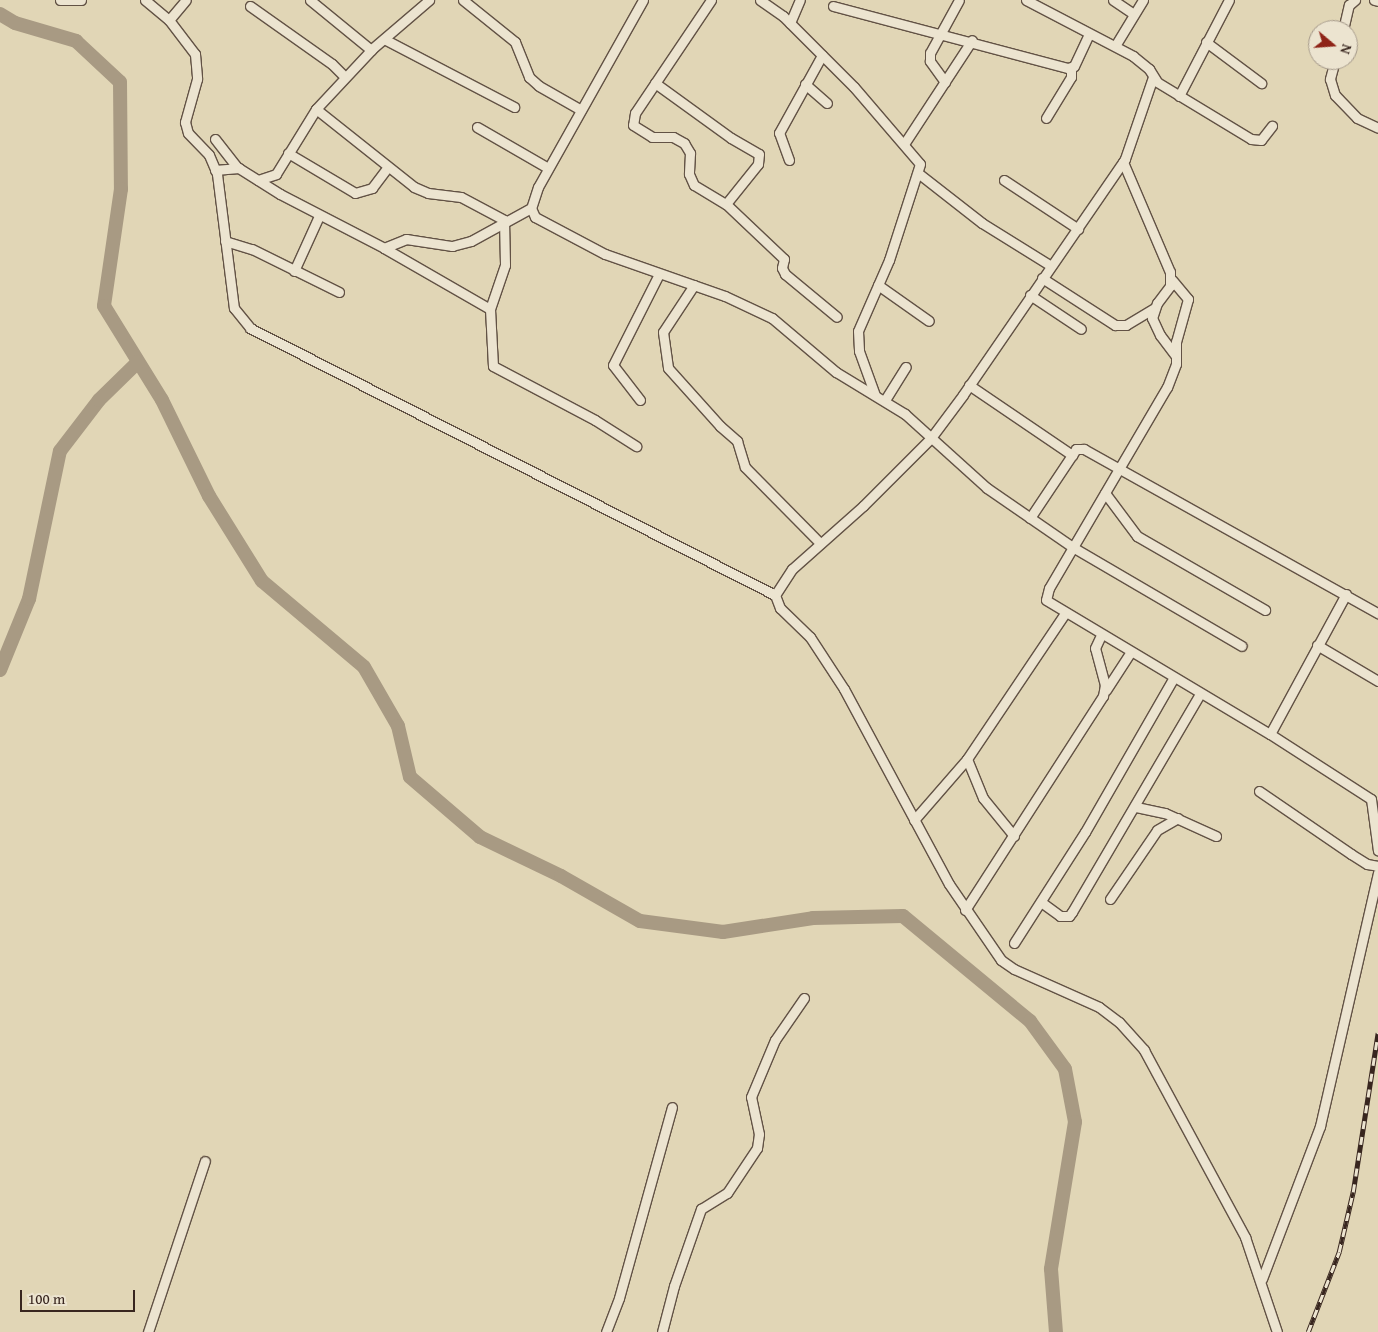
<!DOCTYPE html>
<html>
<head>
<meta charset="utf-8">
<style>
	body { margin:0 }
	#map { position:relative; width:1378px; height:1332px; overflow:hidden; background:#e1d6b6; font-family:"Gentium Book Plus",serif }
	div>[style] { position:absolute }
	.river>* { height:14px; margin:-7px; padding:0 7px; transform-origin:7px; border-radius:7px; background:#a89a83 }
	.roads { filter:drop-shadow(1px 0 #625245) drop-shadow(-1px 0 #625245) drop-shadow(0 1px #625245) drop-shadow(0 -1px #625245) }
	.minor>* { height:9px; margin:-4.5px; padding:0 4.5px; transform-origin:4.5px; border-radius:4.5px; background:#ece4d0 }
	.rail>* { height:4.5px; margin-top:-2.25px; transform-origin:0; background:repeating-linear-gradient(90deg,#ece4d0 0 8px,#38261f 0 16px); box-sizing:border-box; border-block:1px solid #38261f }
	span { translate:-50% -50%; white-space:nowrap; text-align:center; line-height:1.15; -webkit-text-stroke:4.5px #ece4d0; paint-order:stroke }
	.north { position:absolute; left:1308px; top:20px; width:50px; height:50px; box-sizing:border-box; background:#ece4d0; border:1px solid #a49889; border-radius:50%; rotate:108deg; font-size:14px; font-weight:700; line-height:20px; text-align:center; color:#38261f }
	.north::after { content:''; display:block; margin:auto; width:18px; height:22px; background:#8f2418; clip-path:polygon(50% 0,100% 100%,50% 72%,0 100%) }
	.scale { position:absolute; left:20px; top:1290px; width:115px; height:22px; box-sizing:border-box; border:2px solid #38261f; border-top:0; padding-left:6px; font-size:15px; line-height:18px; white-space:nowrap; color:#38261f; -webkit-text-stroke:4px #ece4d0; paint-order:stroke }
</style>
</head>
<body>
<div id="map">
	<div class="river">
		<i style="left:0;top:14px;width:17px;rotate:31deg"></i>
		<i style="left:15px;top:23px;width:64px;rotate:16.4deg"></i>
		<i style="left:76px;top:41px;width:60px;rotate:43deg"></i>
		<i style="left:120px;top:82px;width:107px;rotate:89.5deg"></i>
		<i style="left:121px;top:189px;width:118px;rotate:98.3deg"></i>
		<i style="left:104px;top:306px;width:110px;rotate:58.3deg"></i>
		<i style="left:162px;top:400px;width:107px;rotate:63.9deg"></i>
		<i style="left:209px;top:496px;width:100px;rotate:58.1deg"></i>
		<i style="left:262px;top:581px;width:133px;rotate:40.1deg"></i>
		<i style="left:364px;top:667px;width:68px;rotate:60deg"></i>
		<i style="left:398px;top:726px;width:52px;rotate:76.8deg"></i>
		<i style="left:410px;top:777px;width:92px;rotate:40.6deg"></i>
		<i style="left:480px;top:837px;width:90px;rotate:25.7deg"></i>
		<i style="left:561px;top:876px;width:91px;rotate:29.7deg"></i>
		<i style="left:640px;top:921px;width:84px;rotate:7.5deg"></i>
		<i style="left:723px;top:932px;width:91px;rotate:-8.8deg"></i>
		<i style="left:813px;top:918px;width:90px;rotate:-1.3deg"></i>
		<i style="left:903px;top:916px;width:165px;rotate:39.6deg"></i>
		<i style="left:1030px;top:1021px;width:59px;rotate:53.9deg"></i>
		<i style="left:1065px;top:1069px;width:54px;rotate:79.3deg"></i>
		<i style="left:1075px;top:1122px;width:149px;rotate:99.3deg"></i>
		<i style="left:1051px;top:1269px;width:63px;rotate:85.5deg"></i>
		<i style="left:0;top:670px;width:77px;rotate:-67.8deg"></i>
		<i style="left:29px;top:599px;width:151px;rotate:-78.2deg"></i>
		<i style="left:60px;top:451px;width:64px;rotate:-52.6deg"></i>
		<i style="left:99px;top:400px;width:54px;rotate:-44.3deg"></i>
	</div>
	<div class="roads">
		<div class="minor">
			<i style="left:60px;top:0;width:21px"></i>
			<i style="left:145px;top:0;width:31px;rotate:40deg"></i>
			<i style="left:169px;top:20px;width:43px;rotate:52.6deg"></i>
			<i style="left:195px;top:54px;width:25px;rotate:85deg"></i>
			<i style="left:197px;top:79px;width:45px;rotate:105.6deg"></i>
			<i style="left:185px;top:122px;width:11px;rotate:75deg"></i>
			<i style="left:188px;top:133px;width:30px;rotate:46deg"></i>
			<i style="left:209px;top:155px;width:21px;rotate:67deg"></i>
			<i style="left:217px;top:174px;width:135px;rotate:82.8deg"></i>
			<i style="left:234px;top:308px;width:26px;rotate:51deg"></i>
			<i style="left:250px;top:328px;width:589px;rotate:26.96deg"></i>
			<i style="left:310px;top:0;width:79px;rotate:39.3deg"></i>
			<i style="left:463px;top:0;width:67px;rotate:38.9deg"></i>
			<i style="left:515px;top:42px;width:38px;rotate:68deg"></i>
			<i style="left:529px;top:77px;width:13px;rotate:42deg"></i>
			<i style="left:539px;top:86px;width:48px;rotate:29.7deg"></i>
			<i style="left:643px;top:0;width:214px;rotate:119.3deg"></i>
			<i style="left:538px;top:187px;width:22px;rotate:108deg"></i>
			<i style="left:531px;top:208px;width:10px;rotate:66deg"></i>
			<i style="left:535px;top:217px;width:79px;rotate:27.9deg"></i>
			<i style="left:605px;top:254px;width:127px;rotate:19.3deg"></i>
			<i style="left:725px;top:296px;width:52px;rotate:25.1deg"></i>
			<i style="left:772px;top:318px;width:84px;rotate:40.2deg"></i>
			<i style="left:836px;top:372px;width:81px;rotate:31.3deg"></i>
			<i style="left:905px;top:414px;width:110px;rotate:42.1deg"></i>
			<i style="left:987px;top:488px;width:106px;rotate:34.6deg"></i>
			<i style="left:1074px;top:548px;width:194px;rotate:30.3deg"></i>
			<i style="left:711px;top:0;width:136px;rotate:123.9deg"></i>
			<i style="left:635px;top:113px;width:12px;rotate:99deg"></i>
			<i style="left:633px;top:125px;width:22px;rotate:32deg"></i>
			<i style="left:652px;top:137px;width:21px"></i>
			<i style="left:673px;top:137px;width:13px;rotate:29deg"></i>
			<i style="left:684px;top:143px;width:12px;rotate:59deg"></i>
			<i style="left:690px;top:153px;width:21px;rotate:93deg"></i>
			<i style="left:689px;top:174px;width:12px;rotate:66deg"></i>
			<i style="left:694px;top:185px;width:37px;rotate:31deg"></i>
			<i style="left:726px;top:204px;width:80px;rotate:43.5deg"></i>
			<i style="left:784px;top:259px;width:9px;rotate:103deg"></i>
			<i style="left:782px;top:268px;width:7px;rotate:63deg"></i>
			<i style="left:785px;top:274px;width:67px;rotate:39.6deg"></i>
			<i style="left:760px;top:0;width:28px;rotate:35deg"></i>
			<i style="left:783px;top:16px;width:100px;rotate:45deg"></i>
			<i style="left:854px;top:87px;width:101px;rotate:49.4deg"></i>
			<i style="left:920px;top:164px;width:101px;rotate:107.9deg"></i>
			<i style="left:889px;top:260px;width:77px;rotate:113.6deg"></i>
			<i style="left:858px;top:331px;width:20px;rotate:87deg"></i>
			<i style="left:859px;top:351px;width:47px;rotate:70deg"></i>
			<i style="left:1026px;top:0;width:121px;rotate:27.6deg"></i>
			<i style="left:1133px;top:56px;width:21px;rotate:39deg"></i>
			<i style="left:1149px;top:69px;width:15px;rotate:58deg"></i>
			<i style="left:1157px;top:82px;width:110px;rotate:31.2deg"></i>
			<i style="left:1251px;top:139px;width:10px;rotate:6deg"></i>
			<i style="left:1261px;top:140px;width:18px;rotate:-52deg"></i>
			<i style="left:1113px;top:0;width:25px;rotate:34deg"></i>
			<i style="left:1374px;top:0;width:4px;rotate:14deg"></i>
			<i style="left:250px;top:6px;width:100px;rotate:35.3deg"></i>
			<i style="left:332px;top:64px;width:18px;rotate:45deg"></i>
			<i style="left:833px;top:6px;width:243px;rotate:14.8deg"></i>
			<i style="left:1068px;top:68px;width:6px;rotate:-18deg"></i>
			<i style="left:1074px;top:66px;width:35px;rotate:-65deg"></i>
			<i style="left:169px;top:20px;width:26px;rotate:-50deg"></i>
			<i style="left:790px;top:23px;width:25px;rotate:-67deg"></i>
			<i style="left:1343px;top:30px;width:26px;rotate:-77deg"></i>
			<i style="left:1349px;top:5px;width:8px;rotate:-40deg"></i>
			<i style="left:384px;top:39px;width:147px;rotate:27.6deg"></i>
			<i style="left:1206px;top:42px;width:69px;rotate:36.7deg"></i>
			<i style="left:1115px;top:46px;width:54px;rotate:-58.7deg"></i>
			<i style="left:1335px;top:60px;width:20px;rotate:105deg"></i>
			<i style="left:1330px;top:79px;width:17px;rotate:73deg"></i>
			<i style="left:1335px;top:95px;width:32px;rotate:46deg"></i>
			<i style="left:1357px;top:118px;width:23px;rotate:25deg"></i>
			<i style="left:1153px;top:77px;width:87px;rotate:108.9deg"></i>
			<i style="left:1125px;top:159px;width:286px;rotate:124.5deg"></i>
			<i style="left:963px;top:395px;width:54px;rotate:126.7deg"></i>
			<i style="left:931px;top:438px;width:96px;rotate:135deg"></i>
			<i style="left:863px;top:506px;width:95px;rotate:138.4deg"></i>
			<i style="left:792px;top:569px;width:31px;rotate:123deg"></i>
			<i style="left:775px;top:595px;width:14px;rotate:69deg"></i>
			<i style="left:780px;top:608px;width:42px;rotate:44deg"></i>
			<i style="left:810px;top:637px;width:62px;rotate:56.8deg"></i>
			<i style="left:844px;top:689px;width:221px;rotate:61.7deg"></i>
			<i style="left:949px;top:884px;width:92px;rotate:55.6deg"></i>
			<i style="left:1001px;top:960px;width:16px;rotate:35deg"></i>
			<i style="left:1014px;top:969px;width:93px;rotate:24.1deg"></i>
			<i style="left:1099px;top:1007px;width:25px;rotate:37deg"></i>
			<i style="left:1119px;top:1022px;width:38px;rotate:48deg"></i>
			<i style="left:1144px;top:1050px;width:213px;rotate:61.6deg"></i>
			<i style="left:1245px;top:1237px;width:100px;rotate:71.4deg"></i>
			<i style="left:945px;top:82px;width:26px;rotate:-126deg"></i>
			<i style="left:930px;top:61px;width:8px;rotate:-90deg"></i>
			<i style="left:930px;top:53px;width:60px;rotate:-61.3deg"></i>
			<i style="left:655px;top:83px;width:94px;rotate:35.9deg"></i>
			<i style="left:731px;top:138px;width:32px;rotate:30deg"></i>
			<i style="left:759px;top:154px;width:10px;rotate:96deg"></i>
			<i style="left:758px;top:164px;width:51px;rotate:128.7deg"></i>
			<i style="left:805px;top:84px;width:29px;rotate:41deg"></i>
			<i style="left:1179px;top:96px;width:108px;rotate:-62.5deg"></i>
			<i style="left:316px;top:109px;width:125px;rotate:38.5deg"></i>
			<i style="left:414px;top:187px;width:15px;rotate:23deg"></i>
			<i style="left:428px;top:193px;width:33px;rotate:7deg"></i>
			<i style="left:461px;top:197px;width:49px;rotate:28.1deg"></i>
			<i style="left:504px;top:220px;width:45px;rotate:88.7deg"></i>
			<i style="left:505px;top:265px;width:46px;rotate:108.8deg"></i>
			<i style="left:490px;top:309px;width:57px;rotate:87deg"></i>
			<i style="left:493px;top:366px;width:115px;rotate:27.9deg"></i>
			<i style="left:595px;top:420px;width:49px;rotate:32.4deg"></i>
			<i style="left:1046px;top:118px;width:48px;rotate:-58.6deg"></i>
			<i style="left:1071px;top:77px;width:9px;rotate:-90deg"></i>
			<i style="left:477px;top:127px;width:82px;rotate:30deg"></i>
			<i style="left:215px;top:139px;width:36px;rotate:52deg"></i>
			<i style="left:237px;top:167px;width:51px;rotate:32.1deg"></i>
			<i style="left:280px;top:194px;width:117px;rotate:27.4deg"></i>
			<i style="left:384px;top:248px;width:122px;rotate:29.9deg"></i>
			<i style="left:904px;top:144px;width:124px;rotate:-56.8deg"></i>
			<i style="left:288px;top:153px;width:78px;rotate:30.8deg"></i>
			<i style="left:355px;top:193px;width:18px;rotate:-16deg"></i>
			<i style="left:372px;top:188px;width:26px;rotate:-53deg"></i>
			<i style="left:789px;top:160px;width:29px;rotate:-110deg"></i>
			<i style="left:779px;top:133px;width:89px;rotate:-61.1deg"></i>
			<i style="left:1123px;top:162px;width:120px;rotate:66.9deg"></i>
			<i style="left:1170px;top:272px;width:14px;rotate:90deg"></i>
			<i style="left:1170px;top:286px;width:21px;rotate:127deg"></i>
			<i style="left:1157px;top:303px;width:16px;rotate:108deg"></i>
			<i style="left:1152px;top:318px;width:19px;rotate:65deg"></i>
			<i style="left:1160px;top:335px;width:26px;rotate:53deg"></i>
			<i style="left:1176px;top:356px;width:8px;rotate:90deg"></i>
			<i style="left:1176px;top:364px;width:25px;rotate:111deg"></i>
			<i style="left:1167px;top:387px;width:233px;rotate:120.4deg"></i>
			<i style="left:1049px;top:588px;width:12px;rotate:104deg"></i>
			<i style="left:1046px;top:600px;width:261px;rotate:30.9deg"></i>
			<i style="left:215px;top:170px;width:24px;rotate:-5deg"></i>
			<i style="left:918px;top:173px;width:81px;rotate:38deg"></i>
			<i style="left:982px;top:223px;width:81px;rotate:31.9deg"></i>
			<i style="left:258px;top:180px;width:19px;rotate:-18deg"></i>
			<i style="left:276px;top:174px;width:76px;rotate:-58.4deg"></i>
			<i style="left:316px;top:109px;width:83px;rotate:-46.9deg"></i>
			<i style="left:373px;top:48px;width:74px;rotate:-40.6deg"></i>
			<i style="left:1004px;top:180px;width:89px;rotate:33.5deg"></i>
			<i style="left:225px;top:241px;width:28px;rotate:17deg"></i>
			<i style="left:252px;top:249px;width:97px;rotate:26.3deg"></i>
			<i style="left:384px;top:248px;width:24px;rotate:-22deg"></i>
			<i style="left:406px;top:239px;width:47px;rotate:8.7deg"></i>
			<i style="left:452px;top:246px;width:20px;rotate:-15deg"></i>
			<i style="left:471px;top:241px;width:68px;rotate:-28.8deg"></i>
			<i style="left:294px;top:271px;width:60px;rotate:-65.6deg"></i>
			<i style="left:1042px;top:278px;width:87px;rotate:32.8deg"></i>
			<i style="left:1115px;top:325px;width:11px"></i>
			<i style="left:1126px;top:325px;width:33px;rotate:-31deg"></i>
			<i style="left:1172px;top:280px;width:25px;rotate:50deg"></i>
			<i style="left:1188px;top:299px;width:45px;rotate:105.6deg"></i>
			<i style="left:1176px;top:342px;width:14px;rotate:90deg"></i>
			<i style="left:694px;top:285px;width:56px;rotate:123.4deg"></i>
			<i style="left:663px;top:332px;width:36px;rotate:82deg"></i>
			<i style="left:668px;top:368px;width:78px;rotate:48.1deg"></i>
			<i style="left:720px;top:426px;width:23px;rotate:41deg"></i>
			<i style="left:737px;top:441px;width:27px;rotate:73deg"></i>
			<i style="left:745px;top:467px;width:107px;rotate:45.4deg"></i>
			<i style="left:878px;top:285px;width:62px;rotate:35.2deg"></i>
			<i style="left:1030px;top:295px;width:61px;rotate:33.7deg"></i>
			<i style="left:969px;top:385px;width:125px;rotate:34.2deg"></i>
			<i style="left:640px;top:400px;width:44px;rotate:-127.6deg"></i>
			<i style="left:613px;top:365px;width:102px;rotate:-63.2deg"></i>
			<i style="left:885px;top:400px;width:39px;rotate:-58deg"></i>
			<i style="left:1105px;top:493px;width:54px;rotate:53.3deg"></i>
			<i style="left:1137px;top:536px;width:148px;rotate:30deg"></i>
			<i style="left:1030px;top:518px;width:83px;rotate:-56.3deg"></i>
			<i style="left:1076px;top:449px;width:8px"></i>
			<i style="left:1084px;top:449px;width:337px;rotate:29.2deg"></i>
			<i style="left:1346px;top:594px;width:159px;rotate:118.5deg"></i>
			<i style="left:1270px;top:734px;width:120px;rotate:32.8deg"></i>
			<i style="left:1371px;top:799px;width:52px;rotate:82.3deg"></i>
			<i style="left:1317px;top:645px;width:71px;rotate:30.5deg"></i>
			<i style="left:1106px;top:690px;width:44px;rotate:-57deg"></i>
			<i style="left:967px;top:759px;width:42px;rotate:67.7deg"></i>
			<i style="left:983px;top:798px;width:49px;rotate:50.8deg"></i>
			<i style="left:1259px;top:791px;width:112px;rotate:34.4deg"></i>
			<i style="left:1351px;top:854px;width:19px;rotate:32deg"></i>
			<i style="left:1367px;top:864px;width:11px;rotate:10deg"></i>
			<i style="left:1136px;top:807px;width:30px;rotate:12deg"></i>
			<i style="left:1165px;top:813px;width:56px;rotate:24.3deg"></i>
			<i style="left:914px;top:820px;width:81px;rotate:-49deg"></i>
			<i style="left:967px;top:759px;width:176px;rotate:-56.1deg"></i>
			<i style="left:1110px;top:899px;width:83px;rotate:-55.7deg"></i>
			<i style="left:1157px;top:830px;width:24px;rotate:-30deg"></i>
			<i style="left:1041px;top:902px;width:24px;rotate:36deg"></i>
			<i style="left:1060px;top:916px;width:9px"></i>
			<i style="left:1069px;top:916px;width:5px;rotate:-53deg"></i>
			<i style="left:1072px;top:912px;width:253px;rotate:-59.6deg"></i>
			<i style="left:965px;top:910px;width:255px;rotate:-57.2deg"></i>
			<i style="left:1103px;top:696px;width:11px;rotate:-80deg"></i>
			<i style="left:1105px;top:685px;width:38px;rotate:-105deg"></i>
			<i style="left:1095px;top:648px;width:14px;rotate:-65deg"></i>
			<i style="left:1014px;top:943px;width:132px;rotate:-57.4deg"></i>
			<i style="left:1085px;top:832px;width:177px;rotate:-60.1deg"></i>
			<i style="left:1262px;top:1279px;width:164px;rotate:-69.2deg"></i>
			<i style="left:1320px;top:1126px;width:260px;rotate:-77.1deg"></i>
			<i style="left:148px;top:1332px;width:180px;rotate:-71.6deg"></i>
			<i style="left:606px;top:1332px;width:36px;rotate:-69deg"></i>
			<i style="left:619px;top:1298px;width:198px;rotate:-74.5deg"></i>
			<i style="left:662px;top:1332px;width:48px;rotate:-75.4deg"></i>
			<i style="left:674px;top:1286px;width:82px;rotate:-70.7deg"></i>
			<i style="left:701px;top:1209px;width:31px;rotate:-32deg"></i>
			<i style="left:727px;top:1193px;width:54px;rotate:-56.3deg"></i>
			<i style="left:757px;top:1148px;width:14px;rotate:-82deg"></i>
			<i style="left:759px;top:1134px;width:38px;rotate:-102deg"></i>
			<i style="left:751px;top:1097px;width:62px;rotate:-67.2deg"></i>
			<i style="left:775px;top:1040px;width:51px;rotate:-55.4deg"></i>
		</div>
	</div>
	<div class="rail">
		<i style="left:1308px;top:1332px;width:86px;rotate:-68.8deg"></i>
		<i style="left:1339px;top:1252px;width:62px;rotate:-76.9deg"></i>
		<i style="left:1353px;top:1192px;width:161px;rotate:-81.1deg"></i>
	</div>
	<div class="north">N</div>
	<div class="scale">100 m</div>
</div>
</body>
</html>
